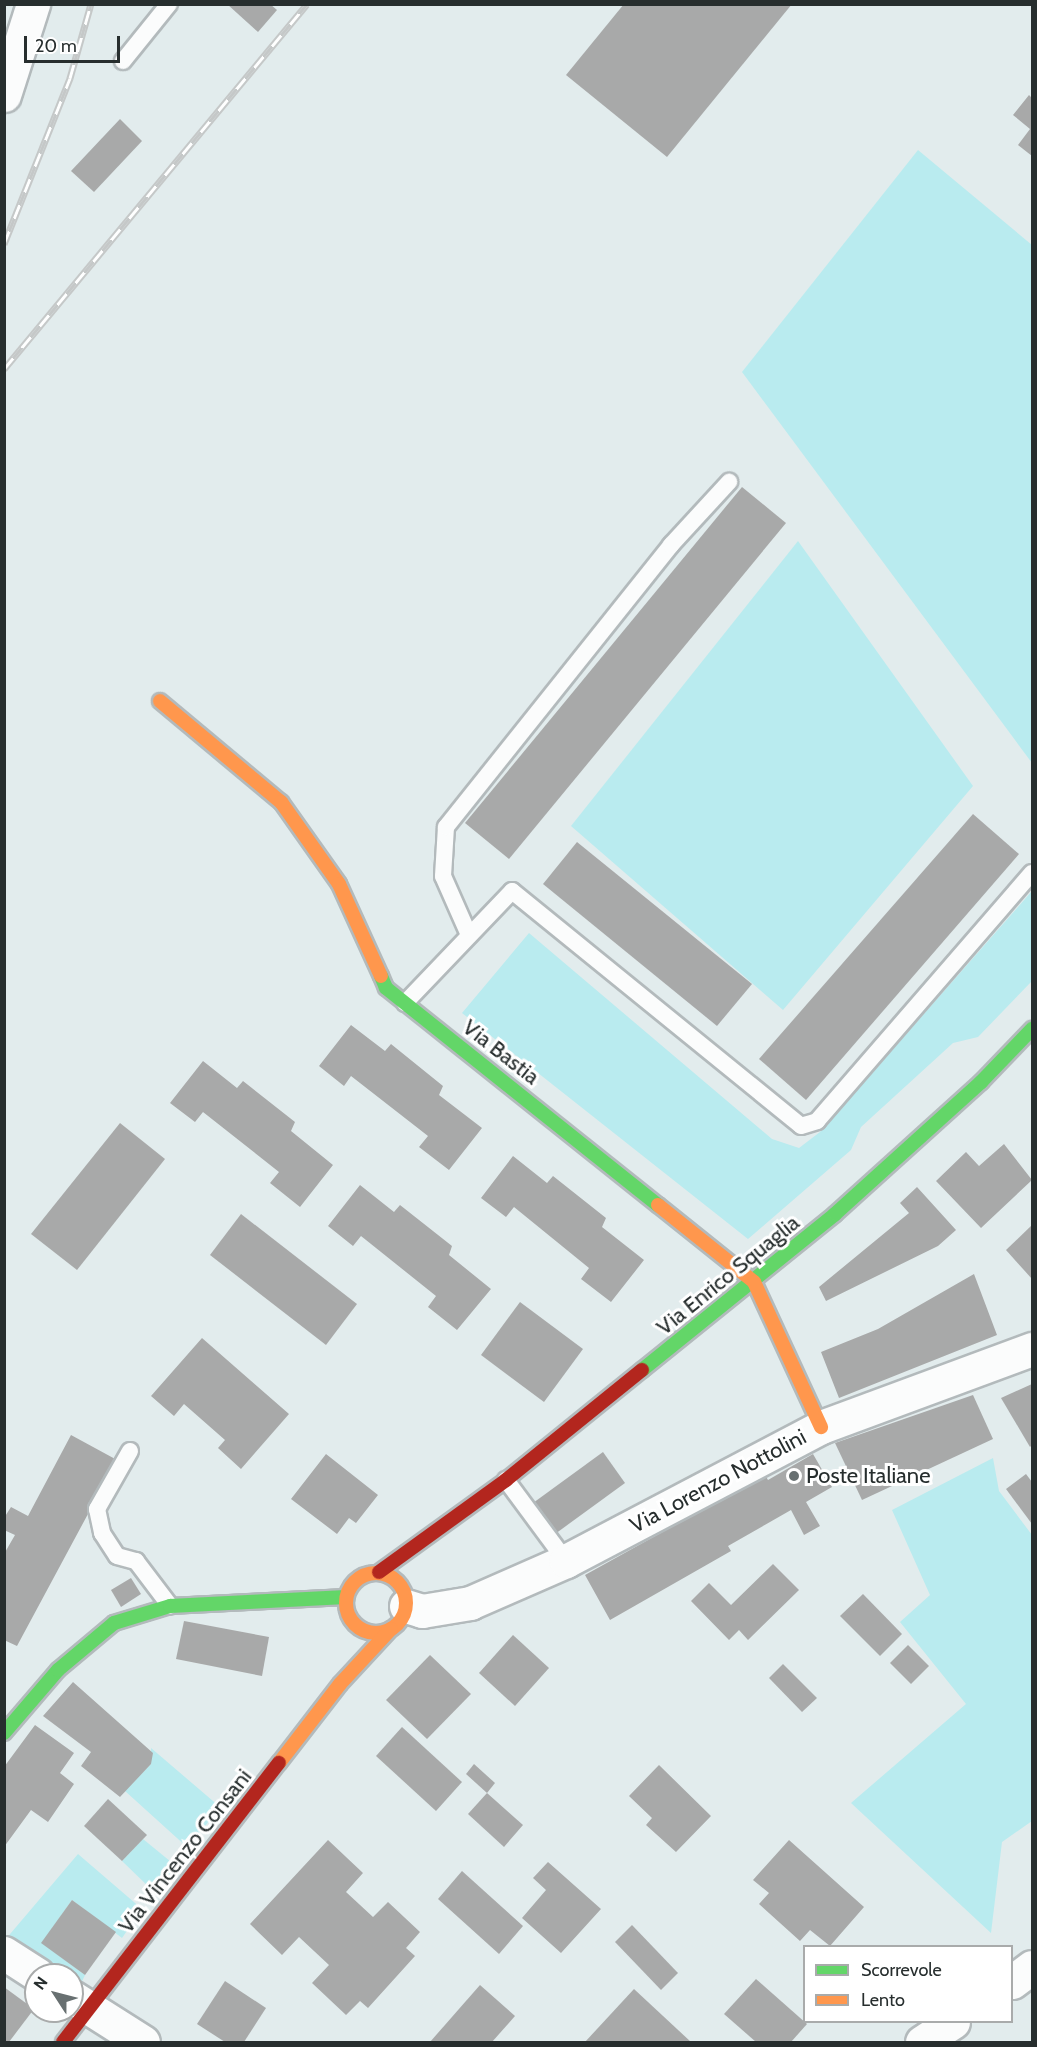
<!DOCTYPE html>
<html>
<head>
<meta charset="utf-8">
<style>
	body { margin:0 }
	#map { position:relative; width:1037px; height:2047px; overflow:hidden; background:#e2eced; font-family:Cabin,sans-serif }
	div>[style] { position:absolute }
	.green>* { inset:0; background:#b9ebef }
	.building>* { inset:0; background:#a8a9a9 }
	.roads { filter:drop-shadow(2px 0 #b3babc) drop-shadow(-2px 0 #b3babc) drop-shadow(0 2px #b3babc) drop-shadow(0 -2px #b3babc) }
	.lane>* { height:16px; margin:-8px; padding:0 8px; transform-origin:8px; border-radius:8px; background:#fbfcfc }
	.street>* { height:33px; margin:-16.5px; padding:0 16.5px; transform-origin:16.5px; border-radius:16.5px; background:#fbfcfc }
	.fast>* { height:14px; margin:-7px; padding:0 7px; transform-origin:7px; border-radius:7px; background:#63d668 }
	.slow>* { height:14px; margin:-7px; padding:0 7px; transform-origin:7px; border-radius:7px; background:#ff974d }
	.slow>.ring { margin:-7px; padding:0; box-sizing:content-box; background:none; border:14px solid #ff974d; border-radius:50% }
	.jam>* { height:14px; margin:-7px; padding:0 7px; transform-origin:7px; border-radius:7px; background:#b3261e }
	.rail>* { height:7px; margin-top:-3.5px; transform-origin:0; background:repeating-linear-gradient(90deg,#fff 0 14px,#c5c8c8 0 28px); box-sizing:border-box; border-block:2px solid #c5c8c8 }
	.dots>* { width:16px; height:16px; translate:-50% -50%; box-sizing:border-box; border:3px solid #fff; border-radius:50% }
	span { translate:-50% -50%; white-space:nowrap; text-align:center; line-height:1.15; -webkit-text-stroke:6px #fff; paint-order:stroke }
	.street-label { font-size:22px; color:#272e2e }
	.poi-label { font-size:22px; color:#272e2e }
	.left { translate:0 -50%; text-align:left }
	.frame { position:absolute; inset:0; border:6px solid #272e2e; pointer-events:none }
	.legend { position:absolute; left:803px; top:1945px; width:210px; height:78px; box-sizing:border-box; background:#fff; border:2px solid #a9abab; margin:0; padding:8px 10px; list-style:none; font-size:18px; color:#272e2e }
	.legend li { display:flex; align-items:center; gap:12px; height:30px }
	.legend b { width:30px; border:2px solid #a9abab }
	.north { position:absolute; left:24px; top:1963px; width:60px; height:60px; box-sizing:border-box; background:#fff; border:2px solid #a9abab; border-radius:50%; rotate:306deg; font-size:16px; font-weight:700; line-height:24px; text-align:center; color:#272e2e }
	.north::after { content:''; display:block; margin:auto; width:21px; height:27px; background:#687071; clip-path:polygon(50% 0,100% 100%,50% 72%,0 100%) }
	.scale { position:absolute; left:24px; top:36px; width:96px; height:27px; box-sizing:border-box; border:3px solid #272e2e; border-top:0; padding-left:8px; font-size:18px; line-height:21px; white-space:nowrap; color:#272e2e; -webkit-text-stroke:4px #fff; paint-order:stroke }
</style>
</head>
<body>
<div id="map">
	<div class="green">
		<i style="clip-path:polygon(918px 150px,1032px 245px,1032px 763px,742px 372px)"></i>
		<i style="clip-path:polygon(798px 541px,973px 786px,783px 1010px,571px 826px)"></i>
		<i style="clip-path:polygon(1032px 891px,1032px 981px,978px 1037px,953px 1043px,861px 1127px,851px 1150px,748px 1239px,462px 1013px,529px 933px,772px 1139px,799px 1148px,820px 1132px)"></i>
		<i style="clip-path:polygon(993px 1458px,999px 1491px,1032px 1535px,1032px 1821px,1002px 1842px,991px 1933px,851px 1803px,966px 1704px,900px 1622px,930px 1595px,892px 1510px)"></i>
		<i style="clip-path:polygon(151px 1748px,220px 1807px,188px 1848px,125px 1791px,151px 1764px)"></i>
		<i style="clip-path:polygon(143px 1839px,176px 1866px,155px 1893px,122px 1861px)"></i>
		<i style="clip-path:polygon(78px 1854px,142px 1909px,122px 1938px,72px 1900px,42px 1943px,85px 1975px,78px 1990px,72px 1986px,72px 1975px,56px 1975px,5px 1940px)"></i>
	</div>
	<div class="building">
		<i style="clip-path:polygon(227px 4px,270px 4px,277px 10px,258px 32px)"></i>
		<i style="clip-path:polygon(624px 4px,792px 4px,667px 157px,566px 75px)"></i>
		<i style="clip-path:polygon(1029px 95px,1032px 98px,1032px 156px,1018px 145px,1030px 129px,1013px 115px)"></i>
		<i style="clip-path:polygon(120px 119px,142px 141px,94px 192px,71px 171px)"></i>
		<i style="clip-path:polygon(742px 487px,786px 523px,509px 859px,465px 823px)"></i>
		<i style="clip-path:polygon(973px 814px,1019px 854px,806px 1100px,759px 1059px)"></i>
		<i style="clip-path:polygon(577px 842px,752px 984px,717px 1026px,543px 884px)"></i>
		<i style="clip-path:polygon(351px 1025px,385px 1051px,391px 1044px,443px 1086px,439px 1095px,482px 1128px,449px 1170px,419px 1147px,428px 1136px,351px 1076px,344px 1086px,319px 1066px)"></i>
		<i style="clip-path:polygon(203px 1061px,237px 1088px,243px 1081px,295px 1122px,291px 1131px,333px 1165px,300px 1207px,270px 1183px,279px 1172px,203px 1112px,195px 1122px,170px 1103px)"></i>
		<i style="clip-path:polygon(120px 1123px,165px 1159px,77px 1270px,31px 1234px)"></i>
		<i style="clip-path:polygon(1004px 1144px,1032px 1180px,981px 1228px,936px 1181px,966px 1152px,979px 1166px)"></i>
		<i style="clip-path:polygon(513px 1156px,547px 1183px,553px 1176px,606px 1218px,602px 1227px,644px 1260px,611px 1302px,581px 1279px,589px 1268px,514px 1207px,506px 1217px,481px 1198px)"></i>
		<i style="clip-path:polygon(360px 1185px,394px 1212px,400px 1205px,452px 1246px,449px 1255px,491px 1289px,457px 1330px,428px 1307px,436px 1296px,361px 1236px,353px 1246px,328px 1226px)"></i>
		<i style="clip-path:polygon(917px 1187px,956px 1230px,938px 1246px,826px 1301px,819px 1287px,909px 1213px,900px 1203px)"></i>
		<i style="clip-path:polygon(241px 1214px,357px 1304px,326px 1345px,210px 1255px)"></i>
		<i style="clip-path:polygon(1032px 1225px,1032px 1279px,1006px 1250px)"></i>
		<i style="clip-path:polygon(974px 1274px,997px 1335px,839px 1398px,821px 1352px,878px 1329px)"></i>
		<i style="clip-path:polygon(520px 1302px,583px 1349px,544px 1402px,481px 1355px)"></i>
		<i style="clip-path:polygon(202px 1338px,289px 1414px,241px 1469px,218px 1448px,225px 1440px,184px 1404px,174px 1416px,151px 1396px)"></i>
		<i style="clip-path:polygon(1032px 1384px,1032px 1445px,1030px 1447px,1001px 1398px)"></i>
		<i style="clip-path:polygon(973px 1395px,993px 1439px,862px 1500px,835px 1443px)"></i>
		<i style="clip-path:polygon(71px 1435px,117px 1460px,17px 1646px,4px 1640px,4px 1554px,15px 1535px,4px 1530px,4px 1518px,11px 1507px,28px 1516px)"></i>
		<i style="clip-path:polygon(603px 1452px,625px 1483px,555px 1534px,533px 1503px)"></i>
		<i style="clip-path:polygon(326px 1454px,378px 1495px,356px 1523px,349px 1518px,337px 1534px,291px 1499px)"></i>
		<i style="clip-path:polygon(813px 1454px,832px 1487px,806px 1502px,820px 1526px,804px 1535px,791px 1510px,728px 1546px,731px 1551px,610px 1620px,585px 1575px,765px 1475px,768px 1480px)"></i>
		<i style="clip-path:polygon(1026px 1474px,1032px 1482px,1032px 1524px,1006px 1489px)"></i>
		<i style="clip-path:polygon(773px 1564px,799px 1590px,748px 1640px,739px 1630px,729px 1640px,691px 1601px,709px 1583px,731px 1605px)"></i>
		<i style="clip-path:polygon(131px 1578px,141px 1594px,121px 1607px,111px 1590px)"></i>
		<i style="clip-path:polygon(863px 1594px,902px 1634px,880px 1656px,840px 1616px)"></i>
		<i style="clip-path:polygon(184px 1621px,269px 1637px,262px 1676px,176px 1659px)"></i>
		<i style="clip-path:polygon(513px 1635px,549px 1668px,515px 1706px,479px 1673px)"></i>
		<i style="clip-path:polygon(908px 1645px,929px 1666px,911px 1684px,890px 1663px)"></i>
		<i style="clip-path:polygon(430px 1655px,471px 1694px,427px 1739px,386px 1700px)"></i>
		<i style="clip-path:polygon(783px 1664px,817px 1698px,802px 1712px,769px 1678px)"></i>
		<i style="clip-path:polygon(73px 1682px,153px 1753px,151px 1764px,120px 1797px,81px 1766px,91px 1752px,43px 1716px)"></i>
		<i style="clip-path:polygon(35px 1725px,74px 1753px,60px 1773px,74px 1784px,48px 1822px,31px 1810px,4px 1847px,4px 1767px)"></i>
		<i style="clip-path:polygon(402px 1727px,462px 1782px,436px 1811px,376px 1756px)"></i>
		<i style="clip-path:polygon(474px 1764px,495px 1783px,487px 1793px,466px 1774px)"></i>
		<i style="clip-path:polygon(659px 1765px,711px 1816px,676px 1852px,646px 1825px,652px 1818px,629px 1796px)"></i>
		<i style="clip-path:polygon(487px 1793px,523px 1825px,504px 1847px,468px 1814px)"></i>
		<i style="clip-path:polygon(108px 1799px,147px 1835px,122px 1861px,84px 1826px)"></i>
		<i style="clip-path:polygon(328px 1840px,363px 1873px,346px 1892px,373px 1917px,388px 1902px,420px 1932px,406px 1948px,415px 1956px,368px 2008px,360px 2001px,346px 2015px,312px 1983px,329px 1965px,299px 1937px,282px 1955px,250px 1924px)"></i>
		<i style="clip-path:polygon(789px 1840px,864px 1907px,830px 1946px,810px 1930px,800px 1941px,759px 1904px,769px 1893px,753px 1880px)"></i>
		<i style="clip-path:polygon(548px 1862px,601px 1909px,561px 1953px,522px 1918px,546px 1890px,533px 1878px)"></i>
		<i style="clip-path:polygon(462px 1871px,523px 1926px,499px 1954px,438px 1899px)"></i>
		<i style="clip-path:polygon(72px 1900px,116px 1932px,85px 1975px,41px 1943px)"></i>
		<i style="clip-path:polygon(632px 1925px,678px 1973px,661px 1990px,615px 1942px)"></i>
		<i style="clip-path:polygon(756px 1979px,807px 2024px,791px 2042px,756px 2042px,724px 2014px)"></i>
		<i style="clip-path:polygon(225px 1981px,266px 2008px,244px 2042px,225px 2042px,197px 2024px)"></i>
		<i style="clip-path:polygon(480px 1985px,515px 2016px,492px 2042px,430px 2042px)"></i>
		<i style="clip-path:polygon(4px 1987px,34px 2009px,9px 2042px,4px 2042px)"></i>
		<i style="clip-path:polygon(634px 1989px,691px 2042px,585px 2042px)"></i>
	</div>
	<div class="roads">
		<div class="lane">
			<i style="left:123px;top:61px;width:73px;rotate:-51.1deg"></i>
			<i style="left:469px;top:935px;width:64px;rotate:-113.8deg"></i>
			<i style="left:443px;top:876px;width:49px;rotate:-86.5deg"></i>
			<i style="left:446px;top:827px;width:361px;rotate:-51.4deg"></i>
			<i style="left:671px;top:545px;width:86px;rotate:-47.4deg"></i>
			<i style="left:405px;top:1003px;width:155px;rotate:-46.3deg"></i>
			<i style="left:512px;top:891px;width:372px;rotate:39.1deg"></i>
			<i style="left:801px;top:1126px;width:17px;rotate:-17deg"></i>
			<i style="left:817px;top:1121px;width:328px;rotate:-49.1deg"></i>
			<i style="left:130px;top:1451px;width:67px;rotate:119.6deg"></i>
			<i style="left:97px;top:1509px;width:25px;rotate:78deg"></i>
			<i style="left:102px;top:1533px;width:27px;rotate:57deg"></i>
			<i style="left:117px;top:1556px;width:20px;rotate:15deg"></i>
			<i style="left:136px;top:1561px;width:56px;rotate:52.9deg"></i>
			<i style="left:506px;top:1480px;width:101px;rotate:53.5deg"></i>
		</div>
		<div class="street">
			<i style="left:4px;top:95px;width:96px;rotate:-72.3deg"></i>
			<i style="left:406px;top:1606px;width:17px;rotate:17deg"></i>
			<i style="left:422px;top:1611px;width:49px;rotate:-9.5deg"></i>
			<i style="left:470px;top:1603px;width:105px;rotate:-23.6deg"></i>
			<i style="left:566px;top:1561px;width:288px;rotate:-27.7deg"></i>
			<i style="left:821px;top:1427px;width:225px;rotate:-20.3deg"></i>
			<i style="left:4px;top:1953px;width:40px;rotate:32.9deg"></i>
			<i style="left:1012px;top:1982px;width:25px;rotate:-37deg"></i>
			<i style="left:72px;top:1997px;width:84px;rotate:32.4deg"></i>
			<i style="left:922px;top:2042px;width:37px;rotate:-33deg"></i>
		</div>
		<div class="fast">
			<i style="left:381px;top:976px;width:13px;rotate:67deg"></i>
			<i style="left:386px;top:988px;width:348px;rotate:38.6deg"></i>
			<i style="left:642px;top:1370px;width:248px;rotate:-38.9deg"></i>
			<i style="left:835px;top:1214px;width:197px;rotate:-42.1deg"></i>
			<i style="left:981px;top:1082px;width:74px;rotate:-46.1deg"></i>
			<i style="left:4px;top:1733px;width:83px;rotate:-49.4deg"></i>
			<i style="left:58px;top:1670px;width:73px;rotate:-40deg"></i>
			<i style="left:114px;top:1623px;width:59px;rotate:-16.9deg"></i>
			<i style="left:170px;top:1606px;width:176px;rotate:-2.9deg"></i>
		</div>
		<div class="slow">
			<i style="left:160px;top:701px;width:158px;rotate:39.9deg"></i>
			<i style="left:281px;top:802px;width:100px;rotate:54.7deg"></i>
			<i style="left:339px;top:884px;width:101px;rotate:65.5deg"></i>
			<i style="left:658px;top:1205px;width:123px;rotate:38.7deg"></i>
			<i style="left:754px;top:1282px;width:160px;rotate:65.2deg"></i>
			<i class="ring" style="left:346px;top:1573px;width:46px;height:46px"></i>
			<i style="left:279px;top:1763px;width:100px;rotate:-52.3deg"></i>
			<i style="left:340px;top:1684px;width:75px;rotate:-47.2deg"></i>
		</div>
		<div class="jam">
			<i style="left:379px;top:1572px;width:157px;rotate:-35.9deg"></i>
			<i style="left:506px;top:1480px;width:175px;rotate:-39deg"></i>
			<i style="left:63px;top:2042px;width:353px;rotate:-52.3deg"></i>
		</div>
	</div>
	<div class="rail">
		<i style="left:4px;top:244px;width:179px;rotate:-68.3deg"></i>
		<i style="left:70px;top:78px;width:77px;rotate:-74.2deg"></i>
		<i style="left:4px;top:369px;width:474px;rotate:-50.3deg"></i>
	</div>
	<div class="dots">
		<i style="left:794px;top:1476px;background:#687071"></i>
	</div>
	<div class="street-label">
		<span style="left:501px;top:1052px;rotate:38deg">Via Bastia</span>
		<span style="left:728px;top:1275px;rotate:-39deg">Via Enrico Squaglia</span>
		<span style="left:718px;top:1481px;rotate:-28deg">Via Lorenzo Nottolini</span>
		<span style="left:185px;top:1851px;rotate:-52deg">Via Vincenzo Consani</span>
	</div>
	<div class="poi-label">
		<span class="left" style="left:806px;top:1476px">Poste Italiane</span>
	</div>
	<div class="frame"></div>
	<ul class="legend">
	<li><b style="height:8px;background:#63d668"></b>Scorrevole</li>
	<li><b style="height:8px;background:#ff974d"></b>Lento</li>
	</ul>
	<div class="north">N</div>
	<div class="scale">20 m</div>
</div>
</body>
</html>
